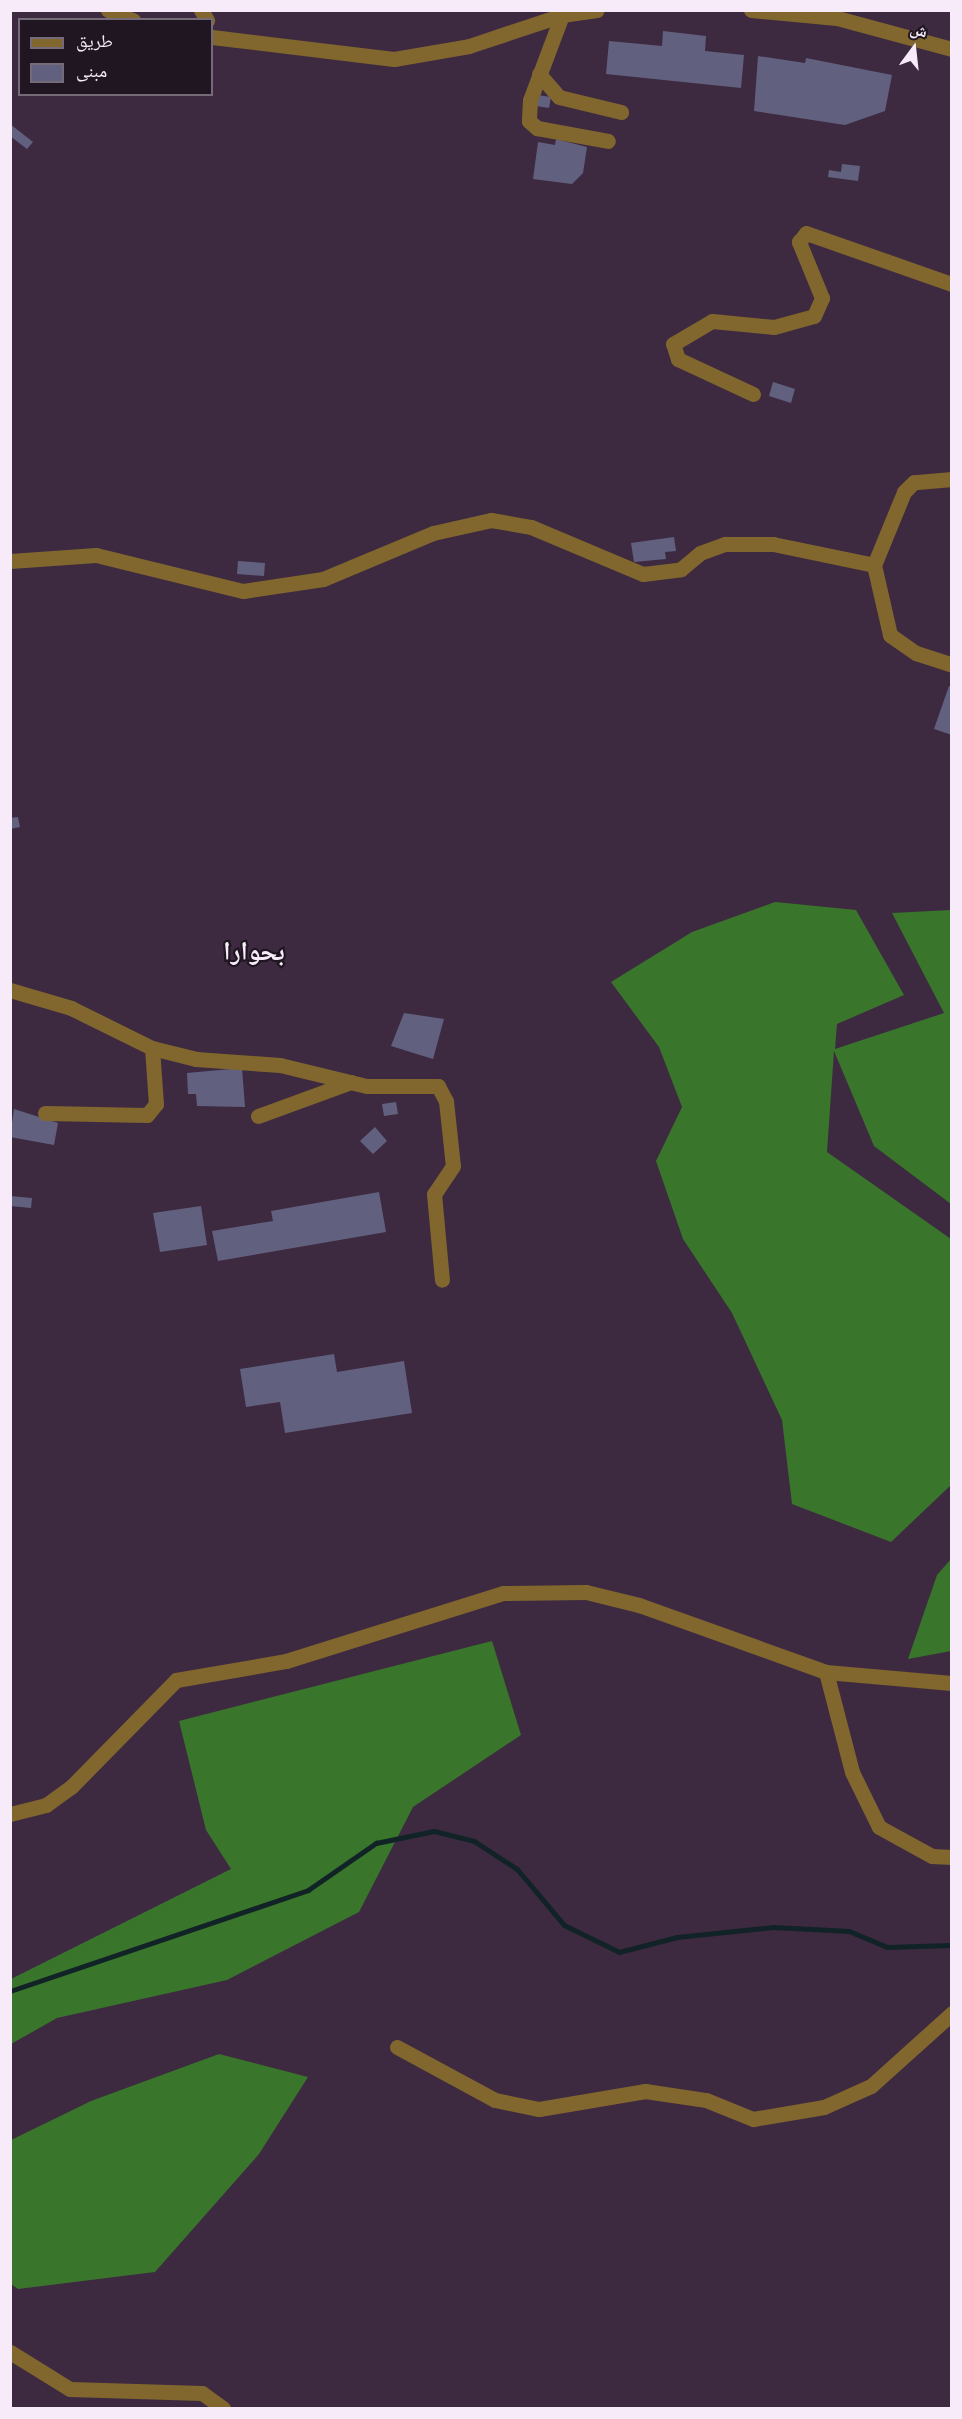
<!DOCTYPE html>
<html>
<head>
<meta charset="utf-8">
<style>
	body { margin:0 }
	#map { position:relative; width:962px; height:2419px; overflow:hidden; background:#3d2a41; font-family:Karla,"Noto Naskh Arabic",sans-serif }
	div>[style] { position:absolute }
	.forest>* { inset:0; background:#39752b }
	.stream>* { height:5px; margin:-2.5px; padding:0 2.5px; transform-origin:2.5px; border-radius:2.5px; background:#112327 }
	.building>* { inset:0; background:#61617f }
	.minor>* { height:15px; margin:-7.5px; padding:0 7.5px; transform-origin:7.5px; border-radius:7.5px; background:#81672d }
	span { translate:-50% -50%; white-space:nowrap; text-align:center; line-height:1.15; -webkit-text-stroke:4.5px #1f1621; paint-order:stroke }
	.quarter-label { font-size:26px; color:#f7ebfa; font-weight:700 }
	.frame { position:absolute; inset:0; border:12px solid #f7ebfa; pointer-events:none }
	.legend { position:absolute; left:18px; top:18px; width:195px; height:78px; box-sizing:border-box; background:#1f1621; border:2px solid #756b78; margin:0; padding:8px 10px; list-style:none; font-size:18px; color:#f7ebfa }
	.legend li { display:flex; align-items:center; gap:12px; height:30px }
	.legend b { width:30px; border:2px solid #756b78 }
	.north { position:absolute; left:884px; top:18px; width:60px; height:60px; -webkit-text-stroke:4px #1f1621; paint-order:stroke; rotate:15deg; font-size:16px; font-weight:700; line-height:24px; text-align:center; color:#f7ebfa }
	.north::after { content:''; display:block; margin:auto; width:21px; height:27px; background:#f7ebfa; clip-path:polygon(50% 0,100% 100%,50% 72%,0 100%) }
</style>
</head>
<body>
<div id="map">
	<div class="forest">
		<i style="clip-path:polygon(775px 902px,856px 910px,904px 995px,837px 1024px,835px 1049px,944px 1013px,892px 913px,951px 910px,951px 1204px,874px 1146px,834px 1051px,827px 1152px,951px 1239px,951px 1485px,891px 1542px,792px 1504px,782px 1420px,732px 1313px,683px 1239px,656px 1161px,682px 1107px,659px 1047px,611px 982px,692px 932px)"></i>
		<i style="clip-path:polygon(951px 1559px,951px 1651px,908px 1659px,937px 1575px)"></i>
		<i style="clip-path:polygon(492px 1641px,521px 1735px,413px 1807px,359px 1912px,227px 1980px,57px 2018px,11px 2044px,11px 1979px,231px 1869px,206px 1830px,179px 1721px)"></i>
		<i style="clip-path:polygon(219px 2054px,308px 2077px,259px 2154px,155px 2272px,18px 2289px,11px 2284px,11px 2140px,91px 2101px)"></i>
	</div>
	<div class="stream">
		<i style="left:10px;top:1991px;width:315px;rotate:-18.7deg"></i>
		<i style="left:308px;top:1890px;width:83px;rotate:-34.7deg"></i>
		<i style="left:376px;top:1843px;width:59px;rotate:-11.7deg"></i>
		<i style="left:434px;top:1831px;width:41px;rotate:14deg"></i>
		<i style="left:474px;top:1841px;width:51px;rotate:33.1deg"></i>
		<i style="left:517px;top:1869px;width:73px;rotate:50deg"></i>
		<i style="left:564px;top:1925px;width:61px;rotate:26.1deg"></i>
		<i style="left:619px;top:1952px;width:60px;rotate:-14.5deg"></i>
		<i style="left:677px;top:1937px;width:97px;rotate:-5.9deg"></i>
		<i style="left:773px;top:1927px;width:76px;rotate:3deg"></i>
		<i style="left:849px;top:1931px;width:41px;rotate:22.8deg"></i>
		<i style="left:887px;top:1947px;width:65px;rotate:-1.8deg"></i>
	</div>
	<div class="building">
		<i style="clip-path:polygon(663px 31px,706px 36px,705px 51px,744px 55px,741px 88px,606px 74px,609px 41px,662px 46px)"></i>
		<i style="clip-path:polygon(758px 56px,805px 63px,806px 58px,892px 75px,885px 111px,845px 125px,754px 111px)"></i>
		<i style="clip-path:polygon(537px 95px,551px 97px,549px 108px,536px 106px)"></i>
		<i style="clip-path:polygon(10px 124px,33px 142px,27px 149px,10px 136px)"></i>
		<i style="clip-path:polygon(556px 139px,587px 147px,583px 173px,572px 184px,533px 179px,538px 142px,555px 145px)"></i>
		<i style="clip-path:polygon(842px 164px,860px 166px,858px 181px,828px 177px,829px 170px,841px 172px)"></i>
		<i style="clip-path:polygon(773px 382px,795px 389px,791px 403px,769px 396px)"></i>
		<i style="clip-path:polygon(674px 537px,676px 551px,665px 552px,666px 559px,634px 562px,631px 543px)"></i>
		<i style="clip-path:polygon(238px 561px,265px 563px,264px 576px,237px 574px)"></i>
		<i style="clip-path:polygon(949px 686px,952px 687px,952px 735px,934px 729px)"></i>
		<i style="clip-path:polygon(18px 817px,20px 827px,10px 829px,10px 818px)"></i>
		<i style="clip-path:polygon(404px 1013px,444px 1019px,433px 1059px,391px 1046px)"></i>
		<i style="clip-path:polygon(242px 1068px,245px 1107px,197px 1106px,196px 1094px,188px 1094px,187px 1073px)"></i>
		<i style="clip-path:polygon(396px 1102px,398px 1114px,384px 1116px,382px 1104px)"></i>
		<i style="clip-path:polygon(14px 1109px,58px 1123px,54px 1145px,10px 1137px)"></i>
		<i style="clip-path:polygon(375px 1127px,387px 1141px,373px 1154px,360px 1141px)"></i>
		<i style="clip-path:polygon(379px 1192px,386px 1232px,218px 1261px,212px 1231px,273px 1221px,271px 1211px)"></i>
		<i style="clip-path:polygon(10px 1196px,32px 1198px,31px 1208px,10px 1206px)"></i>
		<i style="clip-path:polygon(201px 1206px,207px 1245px,160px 1252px,153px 1213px)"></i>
		<i style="clip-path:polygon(334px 1354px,337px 1372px,404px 1361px,412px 1413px,285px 1433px,280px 1402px,246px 1407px,240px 1369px)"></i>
	</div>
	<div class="minor">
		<i style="left:108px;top:10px;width:27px;rotate:22deg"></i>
		<i style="left:201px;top:10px;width:12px;rotate:59deg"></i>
		<i style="left:751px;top:10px;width:86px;rotate:5.3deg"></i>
		<i style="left:837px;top:18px;width:119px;rotate:15.1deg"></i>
		<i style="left:562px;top:15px;width:91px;rotate:110.6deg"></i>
		<i style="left:530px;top:100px;width:21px;rotate:93deg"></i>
		<i style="left:529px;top:121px;width:11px;rotate:41deg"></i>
		<i style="left:537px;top:128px;width:72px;rotate:10.4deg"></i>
		<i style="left:212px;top:37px;width:183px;rotate:6.9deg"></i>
		<i style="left:394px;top:59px;width:76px;rotate:-9.8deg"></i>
		<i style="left:469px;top:46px;width:98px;rotate:-18.4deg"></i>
		<i style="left:562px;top:15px;width:35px;rotate:-8deg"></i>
		<i style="left:539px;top:74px;width:30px;rotate:49deg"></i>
		<i style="left:559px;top:97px;width:64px;rotate:13.6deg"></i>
		<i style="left:753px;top:394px;width:83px;rotate:-155deg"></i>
		<i style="left:678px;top:359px;width:16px;rotate:-108deg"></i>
		<i style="left:673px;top:344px;width:45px;rotate:-30.5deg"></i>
		<i style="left:712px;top:321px;width:62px;rotate:5.5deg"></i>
		<i style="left:774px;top:327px;width:41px;rotate:-15.4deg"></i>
		<i style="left:814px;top:316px;width:20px;rotate:-66deg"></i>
		<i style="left:822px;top:298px;width:61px;rotate:-112.3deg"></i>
		<i style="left:799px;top:242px;width:11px;rotate:-52deg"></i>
		<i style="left:806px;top:233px;width:155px;rotate:19.3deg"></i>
		<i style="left:952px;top:479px;width:38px;rotate:175deg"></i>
		<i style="left:914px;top:482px;width:14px;rotate:135deg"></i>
		<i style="left:904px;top:492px;width:79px;rotate:112.3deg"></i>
		<i style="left:874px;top:565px;width:72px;rotate:77.1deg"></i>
		<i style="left:890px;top:635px;width:32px;rotate:35deg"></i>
		<i style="left:916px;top:653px;width:38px;rotate:18deg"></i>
		<i style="left:10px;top:561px;width:86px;rotate:-4deg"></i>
		<i style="left:96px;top:555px;width:151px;rotate:13.8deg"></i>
		<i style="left:243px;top:591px;width:81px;rotate:-8.5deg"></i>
		<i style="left:323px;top:579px;width:119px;rotate:-22.7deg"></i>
		<i style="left:433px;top:533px;width:59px;rotate:-12.6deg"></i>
		<i style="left:491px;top:520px;width:41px;rotate:9.9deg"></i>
		<i style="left:531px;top:527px;width:121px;rotate:22.8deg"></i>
		<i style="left:643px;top:574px;width:38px;rotate:-7deg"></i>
		<i style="left:681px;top:569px;width:25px;rotate:-40deg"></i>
		<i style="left:700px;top:553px;width:27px;rotate:-20deg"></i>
		<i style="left:725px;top:544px;width:48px"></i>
		<i style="left:773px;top:544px;width:103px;rotate:11.7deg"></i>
		<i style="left:10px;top:990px;width:64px;rotate:16.4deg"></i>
		<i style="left:71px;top:1008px;width:90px;rotate:26.3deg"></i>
		<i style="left:152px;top:1048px;width:45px;rotate:14deg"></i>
		<i style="left:196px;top:1059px;width:84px;rotate:4.1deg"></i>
		<i style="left:280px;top:1065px;width:89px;rotate:13.6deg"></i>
		<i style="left:367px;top:1086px;width:71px"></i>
		<i style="left:438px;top:1086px;width:17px;rotate:62deg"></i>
		<i style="left:446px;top:1101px;width:65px;rotate:83.9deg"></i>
		<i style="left:453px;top:1166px;width:34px;rotate:124deg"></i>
		<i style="left:434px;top:1194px;width:86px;rotate:84.7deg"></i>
		<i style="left:45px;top:1113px;width:102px;rotate:1.1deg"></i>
		<i style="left:147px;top:1115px;width:14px;rotate:-51deg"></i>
		<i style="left:156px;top:1104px;width:56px;rotate:-94.1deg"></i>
		<i style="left:258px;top:1116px;width:99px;rotate:-20.1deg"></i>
		<i style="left:826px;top:1672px;width:103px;rotate:75.4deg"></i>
		<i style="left:852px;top:1772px;width:61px;rotate:63.9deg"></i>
		<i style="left:879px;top:1827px;width:60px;rotate:28.7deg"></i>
		<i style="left:932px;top:1856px;width:20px;rotate:3deg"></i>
		<i style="left:10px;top:1814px;width:37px;rotate:-14deg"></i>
		<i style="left:46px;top:1805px;width:31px;rotate:-36deg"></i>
		<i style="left:71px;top:1787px;width:150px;rotate:-45.5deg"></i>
		<i style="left:176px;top:1680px;width:112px;rotate:-9.8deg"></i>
		<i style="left:286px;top:1661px;width:227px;rotate:-17.4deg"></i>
		<i style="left:503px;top:1593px;width:83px;rotate:-0.7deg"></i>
		<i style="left:586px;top:1592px;width:55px;rotate:13.8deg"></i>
		<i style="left:639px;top:1605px;width:199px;rotate:19.7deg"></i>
		<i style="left:826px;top:1672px;width:126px;rotate:5deg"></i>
		<i style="left:397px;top:2047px;width:111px;rotate:28.4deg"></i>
		<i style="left:495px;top:2100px;width:45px;rotate:11.6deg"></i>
		<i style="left:539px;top:2109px;width:108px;rotate:-9.6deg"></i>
		<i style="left:645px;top:2091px;width:62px;rotate:8.4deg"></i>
		<i style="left:706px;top:2100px;width:51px;rotate:22deg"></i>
		<i style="left:753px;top:2119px;width:72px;rotate:-9.6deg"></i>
		<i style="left:824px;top:2107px;width:51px;rotate:-24.1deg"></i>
		<i style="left:871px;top:2086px;width:109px;rotate:-42deg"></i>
		<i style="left:10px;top:2352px;width:70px;rotate:31.7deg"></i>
		<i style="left:70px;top:2389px;width:132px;rotate:1.7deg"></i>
		<i style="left:202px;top:2393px;width:26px;rotate:36deg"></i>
	</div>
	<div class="quarter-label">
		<span style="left:254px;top:952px">بحوارا</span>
	</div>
	<div class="frame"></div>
	<ul class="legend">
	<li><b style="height:8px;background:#81672d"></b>طريق</li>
	<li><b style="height:16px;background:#61617f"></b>مبنى</li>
	</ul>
	<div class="north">ش</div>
</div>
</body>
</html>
